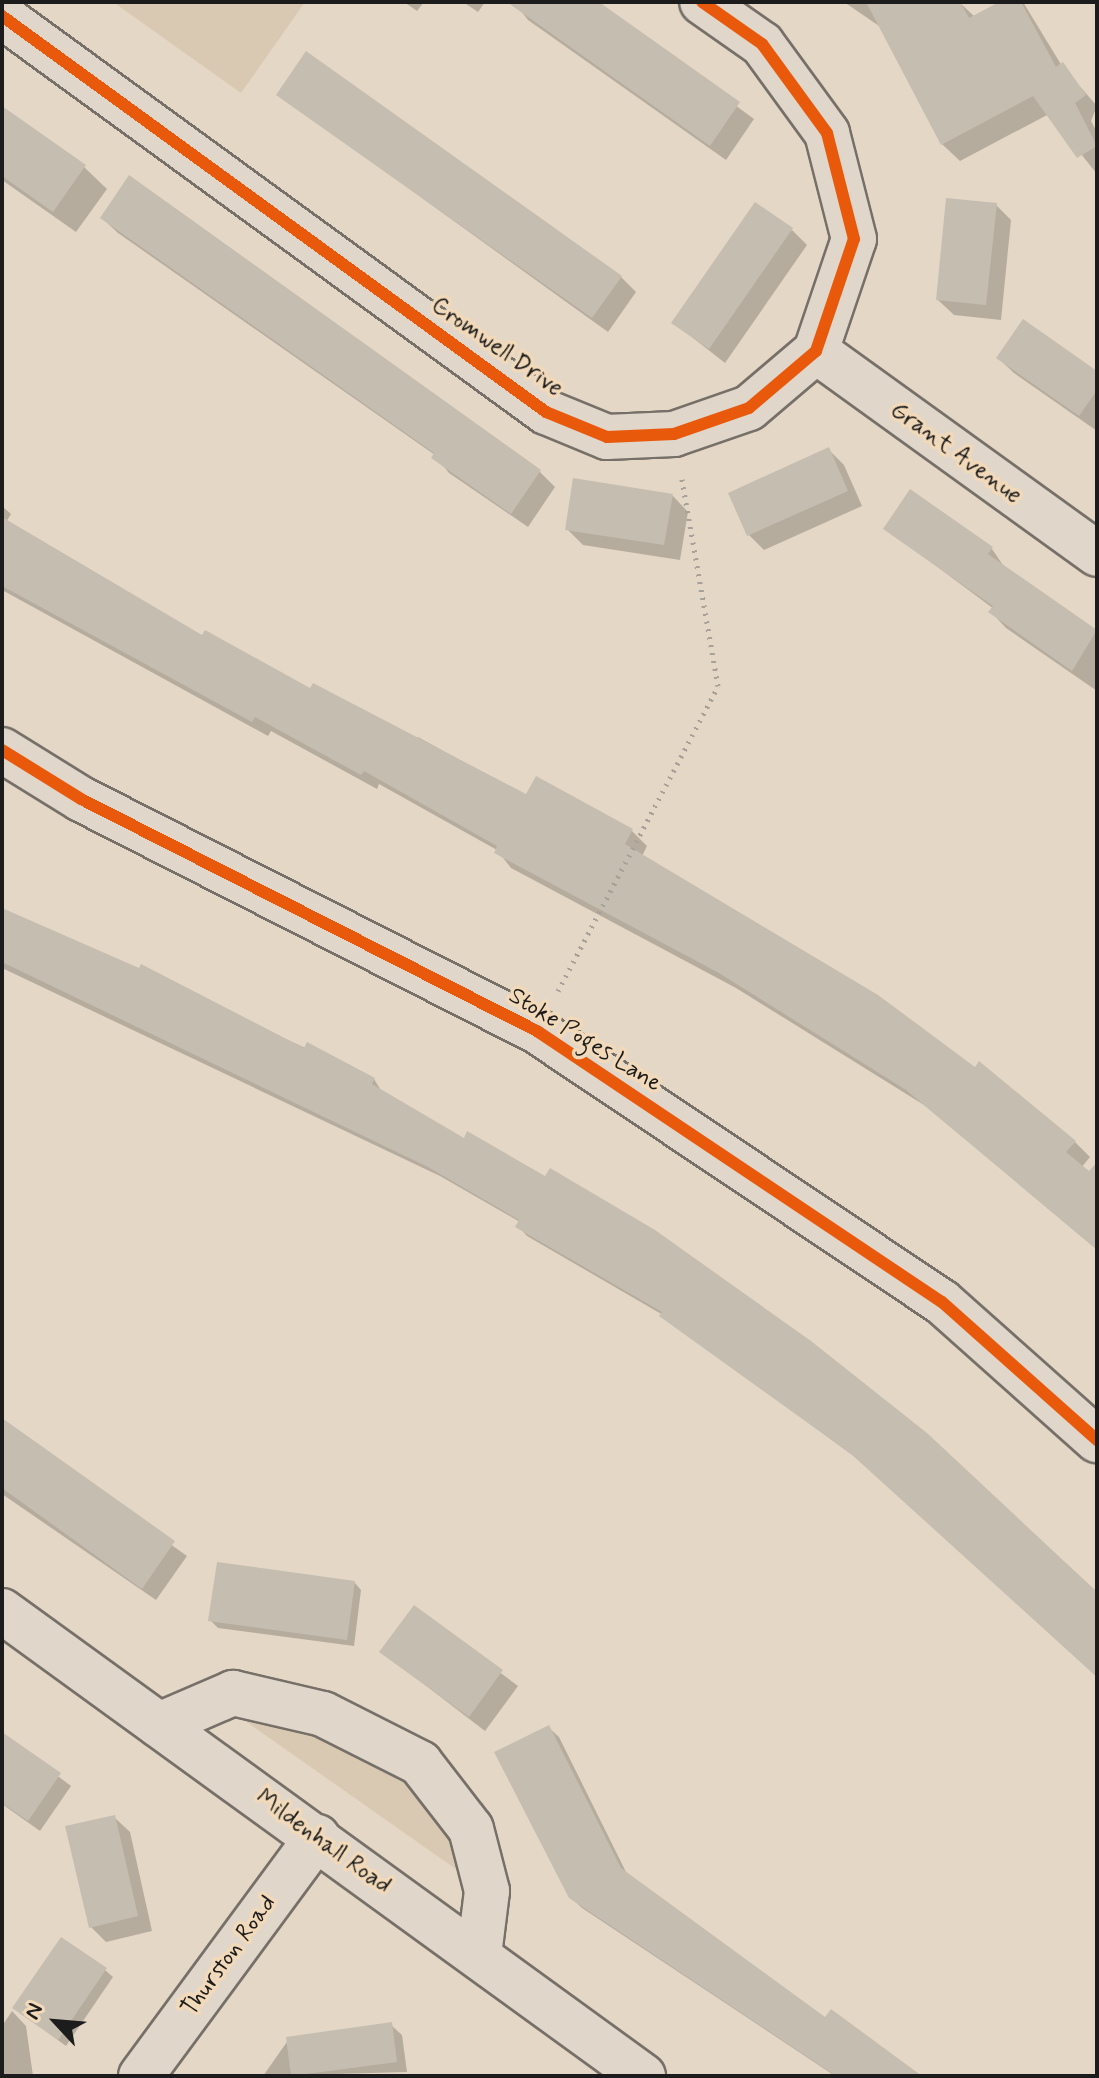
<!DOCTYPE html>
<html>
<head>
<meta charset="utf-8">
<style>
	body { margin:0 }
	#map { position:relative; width:1099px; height:2078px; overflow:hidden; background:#e4d7c6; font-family:Mynerve,sans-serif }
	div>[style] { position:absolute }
	.green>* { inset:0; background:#dac9b2 }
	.shadow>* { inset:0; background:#0003 }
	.building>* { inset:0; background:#c6bdb1 }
	.path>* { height:5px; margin-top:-2.5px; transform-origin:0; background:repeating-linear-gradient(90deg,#a8a197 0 2px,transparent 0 8px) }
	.roads { filter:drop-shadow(2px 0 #767068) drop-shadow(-2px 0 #767068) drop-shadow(0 2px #767068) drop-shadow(0 -2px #767068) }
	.minor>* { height:44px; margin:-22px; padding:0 22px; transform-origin:22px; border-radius:22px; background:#e0d6ca }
	.cycleway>* { height:12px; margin:-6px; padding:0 6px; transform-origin:6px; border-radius:6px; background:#e8590c }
	span { translate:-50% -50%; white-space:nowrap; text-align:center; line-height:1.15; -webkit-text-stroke:7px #f1d9b9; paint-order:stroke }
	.street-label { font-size:24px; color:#1c1c1c }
	.frame { position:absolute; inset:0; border:4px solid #1c1c1c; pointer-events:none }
	.north { position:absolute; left:16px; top:1982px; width:80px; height:80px; -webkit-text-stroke:6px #f1d9b9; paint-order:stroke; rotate:296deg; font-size:22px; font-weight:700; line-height:32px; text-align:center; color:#1c1c1c }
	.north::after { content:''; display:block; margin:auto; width:28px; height:36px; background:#1c1c1c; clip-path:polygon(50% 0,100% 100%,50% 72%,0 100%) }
</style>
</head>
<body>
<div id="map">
	<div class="green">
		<i style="clip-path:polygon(113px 2px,305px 2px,241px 93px)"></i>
		<i style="clip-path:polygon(248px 1706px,396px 1759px,469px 1854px,460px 1872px,241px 1718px)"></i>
	</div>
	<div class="shadow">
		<i style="clip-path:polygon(404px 2px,424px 2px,417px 11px)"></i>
		<i style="clip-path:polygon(463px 2px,485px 2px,478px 12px)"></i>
		<i style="clip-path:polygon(514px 2px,595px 2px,754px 119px,726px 160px,528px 20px)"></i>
		<i style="clip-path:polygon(844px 2px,959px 2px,975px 17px,1004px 2px,1023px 2px,1062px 66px,1097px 106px,1091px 121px,1097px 132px,1097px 174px,1049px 114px,960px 161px,942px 144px,882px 28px)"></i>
		<i style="clip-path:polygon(279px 95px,621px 277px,636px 292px,608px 332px)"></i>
		<i style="clip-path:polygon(2px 109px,84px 167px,107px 189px,76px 232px,2px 180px)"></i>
		<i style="clip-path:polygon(130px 178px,540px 472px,555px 487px,528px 527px,449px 473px,435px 455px,118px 233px,102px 218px)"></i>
		<i style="clip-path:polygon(996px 205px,1011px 220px,1001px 320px,954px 315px,938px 300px)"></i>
		<i style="clip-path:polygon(792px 230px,807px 245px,725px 363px,674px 323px)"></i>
		<i style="clip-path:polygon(998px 358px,1097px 373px,1097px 431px,1014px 373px)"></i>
		<i style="clip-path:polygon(829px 450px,844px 465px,862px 506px,764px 550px,749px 535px)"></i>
		<i style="clip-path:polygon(673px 496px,688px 512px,680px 560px,583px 545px,567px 529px)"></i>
		<i style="clip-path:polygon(2px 506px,11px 514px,6px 522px,203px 638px,415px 741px,418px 737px,527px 797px,632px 831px,647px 846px,642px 856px,1075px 1142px,1090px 1157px,1081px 1168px,1097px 1181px,1097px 1248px,924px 1105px,736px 988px,511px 868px,497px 850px,379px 784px,377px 789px,271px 731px,268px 736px,2px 590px)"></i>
		<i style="clip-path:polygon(885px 528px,992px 549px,1005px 568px,1097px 632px,1097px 691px,1006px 628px,991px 612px,994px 609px)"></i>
		<i style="clip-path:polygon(2px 911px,374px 1079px,382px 1092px,925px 1434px,1097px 1592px,1097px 1677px,863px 1463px,663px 1315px,527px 1236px,518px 1226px,520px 1222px,440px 1176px,2px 968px)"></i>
		<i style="clip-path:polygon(2px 1424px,187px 1556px,156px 1600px,2px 1494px)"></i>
		<i style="clip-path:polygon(354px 1582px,361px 1590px,354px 1646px,218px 1628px,210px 1620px)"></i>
		<i style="clip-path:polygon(414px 1607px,518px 1686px,485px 1731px,382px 1652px)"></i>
		<i style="clip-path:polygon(548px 1727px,559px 1737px,628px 1876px,825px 2020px,918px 2076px,835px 2076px,582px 1908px,570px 1897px)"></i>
		<i style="clip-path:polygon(2px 1734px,71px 1786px,40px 1831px,2px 1804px)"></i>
		<i style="clip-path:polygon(114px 1817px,130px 1832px,152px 1931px,106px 1942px,91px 1927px)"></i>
		<i style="clip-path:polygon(105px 1970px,113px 1977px,66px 2046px,14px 2008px)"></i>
		<i style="clip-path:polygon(12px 2011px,26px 2026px,33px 2076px,2px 2076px,2px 2026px)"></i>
		<i style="clip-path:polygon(391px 2025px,402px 2035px,407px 2072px,263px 2076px,289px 2039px)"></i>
	</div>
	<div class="building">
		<i style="clip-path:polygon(507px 2px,599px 2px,740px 102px,710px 146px)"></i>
		<i style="clip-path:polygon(866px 2px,960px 2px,969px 18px,999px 2px,1021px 2px,1056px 67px,1063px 62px,1086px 95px,1075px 103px,1097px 146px,1077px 158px,1033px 96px,941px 145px)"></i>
		<i style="clip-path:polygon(306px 51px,622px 276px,592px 318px,276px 95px)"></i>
		<i style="clip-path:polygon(2px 106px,86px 165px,53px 212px,2px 176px)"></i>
		<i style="clip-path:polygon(129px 175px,541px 470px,511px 514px,431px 458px,434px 453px,100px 218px)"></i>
		<i style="clip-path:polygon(946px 198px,997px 203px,986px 305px,936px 300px)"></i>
		<i style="clip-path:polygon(755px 202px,793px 228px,709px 349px,671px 323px)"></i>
		<i style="clip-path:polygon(1023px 319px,1097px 371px,1097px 390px,1079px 416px,996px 358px)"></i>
		<i style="clip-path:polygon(829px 447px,848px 491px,747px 536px,728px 493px)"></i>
		<i style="clip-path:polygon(573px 478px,673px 494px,664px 545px,565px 530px)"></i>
		<i style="clip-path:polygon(910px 489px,993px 547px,988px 554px,1097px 630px,1072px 671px,988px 612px,993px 606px,883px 529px)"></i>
		<i style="clip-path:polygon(2px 517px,202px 635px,205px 630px,310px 688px,313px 683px,526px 794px,536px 776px,633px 829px,625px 844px,878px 995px,975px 1067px,979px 1061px,1076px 1141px,1066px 1152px,1089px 1171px,1097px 1162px,1097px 1250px,906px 1090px,719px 973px,494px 853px,497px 846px,364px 771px,361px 775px,255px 717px,252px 722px,2px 586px)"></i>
		<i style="clip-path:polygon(2px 908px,139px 968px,141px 964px,304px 1048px,307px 1042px,375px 1078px,372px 1084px,464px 1138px,467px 1131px,545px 1176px,550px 1168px,655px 1230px,811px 1341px,927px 1433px,1097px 1592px,1097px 1677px,851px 1454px,659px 1316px,662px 1312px,515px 1227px,519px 1220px,428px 1167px,2px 962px)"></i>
		<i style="clip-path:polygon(2px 1418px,175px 1541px,142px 1589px,2px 1488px)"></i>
		<i style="clip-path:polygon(217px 1562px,355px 1581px,347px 1640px,208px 1621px)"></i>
		<i style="clip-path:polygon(414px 1605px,503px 1670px,469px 1717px,379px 1652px)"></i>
		<i style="clip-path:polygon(549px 1725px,621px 1868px,825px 2017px,831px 2009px,922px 2076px,836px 2076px,569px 1898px,494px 1752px)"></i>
		<i style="clip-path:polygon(2px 1732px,61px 1773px,28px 1821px,2px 1803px)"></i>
		<i style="clip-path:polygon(115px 1815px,138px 1916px,89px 1928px,65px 1826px)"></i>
		<i style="clip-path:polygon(61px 1937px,107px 1968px,58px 2040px,12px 2008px)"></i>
		<i style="clip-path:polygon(392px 2022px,397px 2062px,291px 2076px,286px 2037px)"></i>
	</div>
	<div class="path">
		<i style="left:558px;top:991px;width:344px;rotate:-62.3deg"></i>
		<i style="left:718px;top:686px;width:210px;rotate:-99.9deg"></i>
	</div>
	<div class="roads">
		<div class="minor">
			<i style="left:2px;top:16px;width:673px;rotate:36.05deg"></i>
			<i style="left:546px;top:412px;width:66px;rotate:22.3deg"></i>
			<i style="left:607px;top:437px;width:67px;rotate:-2.6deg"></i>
			<i style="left:674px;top:434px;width:79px;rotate:-19.1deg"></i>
			<i style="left:749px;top:408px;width:88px;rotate:-40.4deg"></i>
			<i style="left:816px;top:351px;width:118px;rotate:-71.3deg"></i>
			<i style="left:854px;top:239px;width:109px;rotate:-104.3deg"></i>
			<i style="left:827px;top:133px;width:110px;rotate:-126.1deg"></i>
			<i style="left:762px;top:44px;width:73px;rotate:-145deg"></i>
			<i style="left:816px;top:351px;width:347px;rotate:35.8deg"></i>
			<i style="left:2px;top:750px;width:93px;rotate:31.8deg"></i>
			<i style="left:81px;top:799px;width:512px;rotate:26.97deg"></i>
			<i style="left:537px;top:1031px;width:487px;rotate:33.8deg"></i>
			<i style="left:942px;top:1302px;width:208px;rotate:41.7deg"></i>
			<i style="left:2px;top:1611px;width:792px;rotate:35.96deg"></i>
			<i style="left:159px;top:1725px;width:81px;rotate:-23.4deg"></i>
			<i style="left:233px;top:1693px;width:92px;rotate:13.1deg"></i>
			<i style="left:323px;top:1714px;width:109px;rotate:26.8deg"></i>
			<i style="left:420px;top:1763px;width:83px;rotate:52.3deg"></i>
			<i style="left:471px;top:1829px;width:64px;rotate:75.5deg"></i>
			<i style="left:487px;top:1891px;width:64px;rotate:97.1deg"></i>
			<i style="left:141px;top:2076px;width:297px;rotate:-53.6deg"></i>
		</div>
	</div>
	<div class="cycleway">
		<i style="left:2px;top:16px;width:673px;rotate:36.05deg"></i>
		<i style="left:546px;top:412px;width:66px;rotate:22.3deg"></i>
		<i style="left:607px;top:437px;width:67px;rotate:-2.6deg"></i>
		<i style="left:674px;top:434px;width:79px;rotate:-19.1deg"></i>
		<i style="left:749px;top:408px;width:88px;rotate:-40.4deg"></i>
		<i style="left:816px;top:351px;width:118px;rotate:-71.3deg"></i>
		<i style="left:854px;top:239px;width:109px;rotate:-104.3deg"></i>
		<i style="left:827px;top:133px;width:110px;rotate:-126.1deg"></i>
		<i style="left:762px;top:44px;width:73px;rotate:-145deg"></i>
		<i style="left:2px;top:750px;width:93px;rotate:31.8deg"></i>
		<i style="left:81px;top:799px;width:512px;rotate:26.97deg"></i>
		<i style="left:537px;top:1031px;width:487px;rotate:33.8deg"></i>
		<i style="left:942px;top:1302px;width:208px;rotate:41.7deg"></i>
	</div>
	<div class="street-label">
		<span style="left:497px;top:347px;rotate:35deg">Cromwell Drive</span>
		<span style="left:956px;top:453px;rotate:36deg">Grant Avenue</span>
		<span style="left:585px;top:1040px;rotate:32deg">Stoke Poges Lane</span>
		<span style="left:323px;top:1842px;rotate:36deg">Mildenhall Road</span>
		<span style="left:229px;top:1956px;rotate:-54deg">Thurston Road</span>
	</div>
	<div class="frame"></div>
	<div class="north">N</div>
</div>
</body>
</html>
